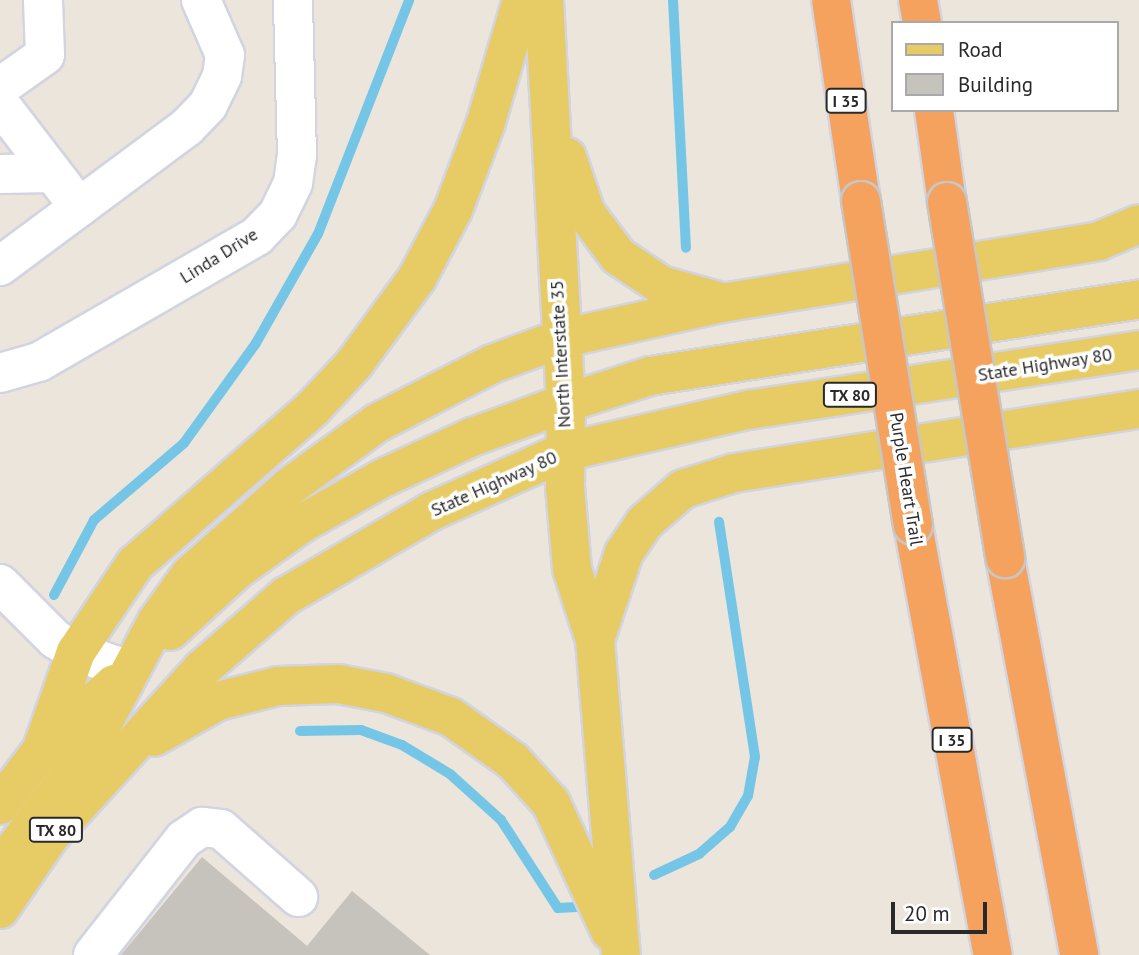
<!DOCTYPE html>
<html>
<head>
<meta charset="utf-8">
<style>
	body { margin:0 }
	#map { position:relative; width:1139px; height:955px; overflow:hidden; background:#ebe5dc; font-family:"PT Sans",sans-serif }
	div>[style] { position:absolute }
	.stream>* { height:10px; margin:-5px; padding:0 5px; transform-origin:5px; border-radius:5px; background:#75c6e6 }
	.building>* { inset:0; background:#c6c2bc }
	.roads { filter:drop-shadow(2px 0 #d2d4e1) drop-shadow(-2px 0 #d2d4e1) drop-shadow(0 2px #d2d4e1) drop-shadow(0 -2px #d2d4e1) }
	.minor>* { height:38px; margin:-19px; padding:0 19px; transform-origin:19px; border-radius:19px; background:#fff }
	.major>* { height:38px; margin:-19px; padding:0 19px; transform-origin:19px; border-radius:19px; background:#e7cc65 }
	.highway>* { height:38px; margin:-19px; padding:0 19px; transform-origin:19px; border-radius:19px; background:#f4a25e }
	.bridges { filter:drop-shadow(2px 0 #c7c7c7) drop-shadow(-2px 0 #c7c7c7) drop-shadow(0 2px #c7c7c7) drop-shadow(0 -2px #c7c7c7) }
	.highway-bridge>* { height:38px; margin:-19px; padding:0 19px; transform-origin:19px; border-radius:19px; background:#f4a25e }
	span { translate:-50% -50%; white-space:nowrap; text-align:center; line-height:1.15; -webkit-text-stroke:7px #fff; paint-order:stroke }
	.shield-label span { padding:2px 5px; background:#fff; border:2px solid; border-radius:5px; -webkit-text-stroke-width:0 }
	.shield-label { font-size:16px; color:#292929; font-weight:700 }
	.street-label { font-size:18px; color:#292929 }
	.legend { position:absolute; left:891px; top:21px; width:228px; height:91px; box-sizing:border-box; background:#fff; border:2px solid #a9a9a9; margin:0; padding:9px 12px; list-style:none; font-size:21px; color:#292929 }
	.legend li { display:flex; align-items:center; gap:14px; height:35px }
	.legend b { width:35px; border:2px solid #a9a9a9 }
	.scale { position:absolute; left:891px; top:902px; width:96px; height:32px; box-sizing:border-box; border:4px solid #292929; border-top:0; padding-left:9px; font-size:21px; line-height:24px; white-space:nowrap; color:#292929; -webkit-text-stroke:5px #fff; paint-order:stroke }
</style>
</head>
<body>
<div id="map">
	<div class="stream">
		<i style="left:673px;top:0;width:248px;rotate:87deg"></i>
		<i style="left:54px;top:595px;width:85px;rotate:-61.9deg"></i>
		<i style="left:94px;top:520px;width:118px;rotate:-40.5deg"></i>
		<i style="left:184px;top:443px;width:123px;rotate:-54.2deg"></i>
		<i style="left:256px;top:343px;width:125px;rotate:-60.4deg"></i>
		<i style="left:318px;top:234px;width:251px;rotate:-68.7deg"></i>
		<i style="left:300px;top:731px;width:61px;rotate:-0.9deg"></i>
		<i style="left:361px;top:730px;width:44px;rotate:20.1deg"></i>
		<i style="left:402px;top:745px;width:56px;rotate:31.1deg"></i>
		<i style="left:450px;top:774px;width:69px;rotate:42deg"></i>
		<i style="left:501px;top:820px;width:105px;rotate:57.1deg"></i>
		<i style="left:558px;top:908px;width:19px;rotate:-3deg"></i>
		<i style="left:654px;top:875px;width:50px;rotate:-25deg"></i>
		<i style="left:699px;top:854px;width:41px;rotate:-41.1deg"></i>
		<i style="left:730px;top:827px;width:36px;rotate:-60deg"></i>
		<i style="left:748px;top:796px;width:40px;rotate:-80deg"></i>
		<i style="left:755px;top:757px;width:238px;rotate:-98.7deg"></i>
	</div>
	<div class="building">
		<i style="clip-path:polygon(202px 857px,307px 946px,352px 891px,430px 955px,121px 955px)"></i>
	</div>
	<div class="roads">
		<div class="minor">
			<i style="left:0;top:87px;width:55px;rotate:-35.4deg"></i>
			<i style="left:45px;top:55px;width:55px;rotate:-92.1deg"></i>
			<i style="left:0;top:104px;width:130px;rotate:52.5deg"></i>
			<i style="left:0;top:174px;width:52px;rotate:-1.1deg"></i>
			<i style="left:0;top:266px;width:233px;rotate:-36.6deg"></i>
			<i style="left:187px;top:127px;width:30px;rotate:-46deg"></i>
			<i style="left:208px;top:105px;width:32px;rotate:-64deg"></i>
			<i style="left:222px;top:76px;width:21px;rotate:-82deg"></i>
			<i style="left:225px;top:55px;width:60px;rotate:-113.6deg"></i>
			<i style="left:0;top:373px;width:41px;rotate:-15.8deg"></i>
			<i style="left:39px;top:362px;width:252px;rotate:-30deg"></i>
			<i style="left:257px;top:236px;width:30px;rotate:-46deg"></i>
			<i style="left:278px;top:214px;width:34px;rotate:-64deg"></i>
			<i style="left:293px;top:183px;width:27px;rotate:-82deg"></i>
			<i style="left:297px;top:156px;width:156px;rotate:-91.5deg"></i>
			<i style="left:0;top:584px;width:78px;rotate:45deg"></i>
			<i style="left:55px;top:639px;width:25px;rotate:32deg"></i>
			<i style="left:76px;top:652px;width:56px;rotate:18.8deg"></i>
			<i style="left:93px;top:955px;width:147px;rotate:-51.9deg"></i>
			<i style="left:184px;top:839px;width:22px;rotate:-34deg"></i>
			<i style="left:202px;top:827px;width:19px;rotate:6deg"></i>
			<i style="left:221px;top:829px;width:103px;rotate:41.4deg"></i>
		</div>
		<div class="major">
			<i style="left:544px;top:0;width:404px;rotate:86.9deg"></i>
			<i style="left:566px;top:403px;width:84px;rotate:90.7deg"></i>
			<i style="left:565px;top:487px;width:82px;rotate:85.1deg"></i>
			<i style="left:572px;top:569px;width:75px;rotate:72.1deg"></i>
			<i style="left:595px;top:640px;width:316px;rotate:85.3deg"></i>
			<i style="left:567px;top:157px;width:59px;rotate:71.3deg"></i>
			<i style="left:586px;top:213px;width:54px;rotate:53.3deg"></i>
			<i style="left:618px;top:256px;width:52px;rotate:34deg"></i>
			<i style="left:661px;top:285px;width:62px;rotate:15.8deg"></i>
			<i style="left:170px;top:631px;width:92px;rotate:-42.4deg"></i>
			<i style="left:238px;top:569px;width:77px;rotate:-35.5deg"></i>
			<i style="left:301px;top:524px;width:94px;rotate:-29.3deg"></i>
			<i style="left:383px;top:478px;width:98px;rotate:-24.7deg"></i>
			<i style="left:472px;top:437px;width:100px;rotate:-19.9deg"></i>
			<i style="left:566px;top:403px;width:88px;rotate:-17.8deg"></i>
			<i style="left:650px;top:376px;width:495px;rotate:-8.9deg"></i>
			<i style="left:595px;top:640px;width:92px;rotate:-71.6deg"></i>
			<i style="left:624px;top:553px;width:37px;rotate:-56deg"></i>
			<i style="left:645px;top:522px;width:50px;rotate:-41deg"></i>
			<i style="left:683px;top:489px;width:53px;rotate:-17.4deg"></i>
			<i style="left:734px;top:473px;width:410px;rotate:-9deg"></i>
			<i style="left:154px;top:737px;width:73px;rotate:-29.4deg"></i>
			<i style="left:218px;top:701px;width:62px;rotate:-14deg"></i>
			<i style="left:278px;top:686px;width:60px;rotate:-1.9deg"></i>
			<i style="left:338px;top:684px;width:49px;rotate:10.6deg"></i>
			<i style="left:386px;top:693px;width:69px;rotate:20.3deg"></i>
			<i style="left:451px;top:717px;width:76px;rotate:35.4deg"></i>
			<i style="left:513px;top:761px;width:57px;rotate:47.9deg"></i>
			<i style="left:551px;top:803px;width:141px;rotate:65.3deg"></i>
			<i style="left:43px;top:746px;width:100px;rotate:-70.7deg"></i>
			<i style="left:76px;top:652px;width:106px;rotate:-56.2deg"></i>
			<i style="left:135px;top:564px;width:237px;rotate:-41.2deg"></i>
			<i style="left:313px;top:408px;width:60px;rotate:-47deg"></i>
			<i style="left:354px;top:364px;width:107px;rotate:-53.8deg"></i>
			<i style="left:417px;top:278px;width:77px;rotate:-62.1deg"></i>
			<i style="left:453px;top:210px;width:94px;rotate:-69.4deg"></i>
			<i style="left:486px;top:122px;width:127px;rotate:-73.6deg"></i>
			<i style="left:0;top:805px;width:68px;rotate:-52.8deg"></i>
			<i style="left:41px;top:751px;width:99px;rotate:-42.5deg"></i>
			<i style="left:0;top:868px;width:144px;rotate:-52.9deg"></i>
			<i style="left:87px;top:753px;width:149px;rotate:-62.1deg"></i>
			<i style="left:157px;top:621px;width:57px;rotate:-54.3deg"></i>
			<i style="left:190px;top:575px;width:132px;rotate:-41.6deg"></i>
			<i style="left:289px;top:487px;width:109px;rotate:-36deg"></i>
			<i style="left:377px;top:423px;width:129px;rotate:-27.2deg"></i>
			<i style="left:492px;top:364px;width:72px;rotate:-20.2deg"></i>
			<i style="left:560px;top:339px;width:166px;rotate:-12.5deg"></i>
			<i style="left:722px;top:303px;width:382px;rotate:-9.3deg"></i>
			<i style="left:1099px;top:241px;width:43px;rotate:-23deg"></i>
			<i style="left:0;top:909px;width:88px;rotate:-55.6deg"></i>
			<i style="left:50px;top:836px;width:226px;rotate:-47.7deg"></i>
			<i style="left:202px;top:669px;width:111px;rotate:-41deg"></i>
			<i style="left:286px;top:596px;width:169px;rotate:-30.2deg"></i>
			<i style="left:432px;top:511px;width:145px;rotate:-24.1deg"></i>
			<i style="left:564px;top:452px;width:189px;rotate:-12.9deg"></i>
			<i style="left:748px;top:410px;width:396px;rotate:-8.7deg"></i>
		</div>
		<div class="highway">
			<i style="left:831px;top:0;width:203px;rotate:81.5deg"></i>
			<i style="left:918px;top:0;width:23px;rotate:80deg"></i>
			<i style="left:934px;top:110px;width:93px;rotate:82deg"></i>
			<i style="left:913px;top:525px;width:437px;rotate:79.5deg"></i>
			<i style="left:1005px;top:558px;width:404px;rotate:79.4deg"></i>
		</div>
	</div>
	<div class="bridges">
		<div class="highway-bridge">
			<i style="left:861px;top:201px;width:328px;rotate:80.9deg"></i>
			<i style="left:947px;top:202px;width:361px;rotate:80.7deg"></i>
		</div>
	</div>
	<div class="shield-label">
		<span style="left:846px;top:101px">I 35</span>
		<span style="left:850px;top:395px">TX 80</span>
		<span style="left:952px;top:740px">I 35</span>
		<span style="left:56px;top:830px">TX 80</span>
	</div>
	<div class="street-label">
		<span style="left:219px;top:256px;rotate:-32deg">Linda Drive</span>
		<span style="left:561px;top:354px;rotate:-93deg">North Interstate 35</span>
		<span style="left:1045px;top:365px;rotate:-9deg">State Highway 80</span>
		<span style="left:906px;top:479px;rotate:81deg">Purple Heart Trail</span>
		<span style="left:494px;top:484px;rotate:-24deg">State Highway 80</span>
	</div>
	<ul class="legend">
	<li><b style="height:9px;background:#e7cc65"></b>Road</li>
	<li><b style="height:19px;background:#c6c2bc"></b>Building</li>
	</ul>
	<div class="scale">20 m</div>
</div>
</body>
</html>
